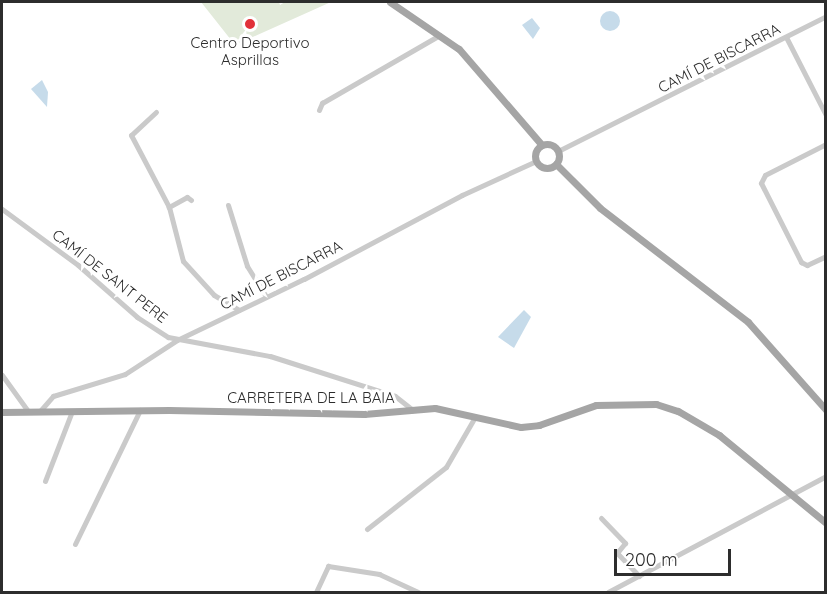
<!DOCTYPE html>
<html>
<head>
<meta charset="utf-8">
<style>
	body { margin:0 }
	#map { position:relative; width:827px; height:594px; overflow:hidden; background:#fff; font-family:Quicksand,sans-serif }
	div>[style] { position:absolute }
	.green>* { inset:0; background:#e2eada }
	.water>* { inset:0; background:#c6dbea }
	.round { border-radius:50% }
	.minor>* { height:5px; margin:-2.5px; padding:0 2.5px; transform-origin:2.5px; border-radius:2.5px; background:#cacaca }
	.major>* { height:7px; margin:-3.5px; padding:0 3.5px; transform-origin:3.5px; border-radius:3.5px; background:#a5a5a5 }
	.major>.ring { margin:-3.5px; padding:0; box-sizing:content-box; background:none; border:7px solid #a5a5a5; border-radius:50% }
	.dots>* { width:16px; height:16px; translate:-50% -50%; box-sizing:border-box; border:3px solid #fff; border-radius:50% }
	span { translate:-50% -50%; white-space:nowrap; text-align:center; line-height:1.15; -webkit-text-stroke:6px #fff; paint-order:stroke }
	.poi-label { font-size:15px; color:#2d2d2d }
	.street-label { font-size:15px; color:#2d2d2d }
	.frame { position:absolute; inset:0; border:3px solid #2d2d2d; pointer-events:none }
	.scale { position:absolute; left:614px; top:549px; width:117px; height:27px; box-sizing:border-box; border:3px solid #2d2d2d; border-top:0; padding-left:8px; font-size:18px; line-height:21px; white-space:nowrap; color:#2d2d2d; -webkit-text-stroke:4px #fff; paint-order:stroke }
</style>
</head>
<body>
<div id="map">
	<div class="green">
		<i style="clip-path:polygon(201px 2px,279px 2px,280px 5px,285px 2px,331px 2px,235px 45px)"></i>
	</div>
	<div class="water">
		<i class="round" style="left:600px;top:11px;width:20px;height:20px"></i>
		<i style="clip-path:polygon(532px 18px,540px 28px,533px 39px,522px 25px)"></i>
		<i style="clip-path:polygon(42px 80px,48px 92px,47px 107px,31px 89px)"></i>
		<i style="clip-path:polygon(524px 310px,531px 317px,514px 348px,498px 337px)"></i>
	</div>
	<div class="minor">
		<i style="left:786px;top:37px;width:88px;rotate:62.9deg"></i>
		<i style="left:319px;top:110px;width:8px;rotate:-67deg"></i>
		<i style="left:322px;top:103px;width:136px;rotate:-30deg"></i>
		<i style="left:156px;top:112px;width:34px;rotate:137deg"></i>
		<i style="left:131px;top:135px;width:81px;rotate:62.2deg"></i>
		<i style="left:826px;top:144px;width:68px;rotate:153.1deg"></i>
		<i style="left:765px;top:175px;width:9px;rotate:117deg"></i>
		<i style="left:761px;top:183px;width:89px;rotate:63.1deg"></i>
		<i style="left:801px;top:262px;width:7px;rotate:27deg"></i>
		<i style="left:807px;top:265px;width:21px;rotate:-25deg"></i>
		<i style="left:558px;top:151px;width:300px;rotate:-26.7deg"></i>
		<i style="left:191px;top:200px;width:5px;rotate:-143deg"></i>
		<i style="left:187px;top:197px;width:21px;rotate:151deg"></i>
		<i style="left:169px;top:207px;width:56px;rotate:75.5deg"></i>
		<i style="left:183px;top:261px;width:46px;rotate:47.6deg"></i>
		<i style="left:214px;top:295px;width:29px;rotate:31deg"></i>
		<i style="left:228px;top:205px;width:64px;rotate:72.7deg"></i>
		<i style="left:247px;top:266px;width:36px;rotate:58deg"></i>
		<i style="left:2px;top:209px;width:94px;rotate:36.4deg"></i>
		<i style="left:78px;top:265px;width:79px;rotate:41.4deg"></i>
		<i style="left:137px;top:317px;width:37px;rotate:33deg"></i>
		<i style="left:168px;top:337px;width:104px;rotate:10.6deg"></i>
		<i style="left:270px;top:356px;width:131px;rotate:17.7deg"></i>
		<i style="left:395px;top:396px;width:23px;rotate:38deg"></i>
		<i style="left:2px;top:375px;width:44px;rotate:54.2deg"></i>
		<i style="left:40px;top:411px;width:20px;rotate:-49deg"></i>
		<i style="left:53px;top:396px;width:75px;rotate:-17deg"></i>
		<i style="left:125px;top:374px;width:62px;rotate:-33.2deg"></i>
		<i style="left:177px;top:340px;width:141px;rotate:-25.7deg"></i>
		<i style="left:304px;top:279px;width:179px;rotate:-28deg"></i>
		<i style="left:462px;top:195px;width:81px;rotate:-24.7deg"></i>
		<i style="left:45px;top:481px;width:75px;rotate:-68.9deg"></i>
		<i style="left:601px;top:518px;width:35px;rotate:46deg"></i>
		<i style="left:625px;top:543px;width:13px;rotate:129deg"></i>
		<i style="left:617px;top:553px;width:32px;rotate:46deg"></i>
		<i style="left:367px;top:529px;width:100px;rotate:-38.1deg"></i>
		<i style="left:446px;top:467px;width:58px;rotate:-59.9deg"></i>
		<i style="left:75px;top:544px;width:149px;rotate:-64.1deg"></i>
		<i style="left:316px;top:592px;width:29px;rotate:-65deg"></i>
		<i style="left:328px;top:566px;width:52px;rotate:8.9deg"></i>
		<i style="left:379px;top:574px;width:43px;rotate:24.8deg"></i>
		<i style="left:608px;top:592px;width:247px;rotate:-28deg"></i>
	</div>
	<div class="major">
		<i style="left:390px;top:2px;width:83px;rotate:34.3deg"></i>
		<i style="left:459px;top:49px;width:127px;rotate:49.2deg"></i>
		<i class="ring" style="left:535px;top:144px;width:17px;height:17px"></i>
		<i style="left:556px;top:164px;width:62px;rotate:45deg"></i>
		<i style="left:600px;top:208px;width:187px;rotate:37.6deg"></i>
		<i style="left:748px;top:322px;width:118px;rotate:48.4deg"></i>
		<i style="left:2px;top:412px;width:167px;rotate:-0.7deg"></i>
		<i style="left:169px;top:410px;width:195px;rotate:1.2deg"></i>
		<i style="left:364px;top:414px;width:71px;rotate:-4.8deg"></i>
		<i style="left:435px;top:408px;width:88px;rotate:12.5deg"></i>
		<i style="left:521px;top:427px;width:18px;rotate:-6deg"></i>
		<i style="left:539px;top:425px;width:60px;rotate:-19.3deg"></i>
		<i style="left:596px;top:405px;width:60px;rotate:-1deg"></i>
		<i style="left:656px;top:404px;width:23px;rotate:18deg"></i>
		<i style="left:678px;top:411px;width:48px;rotate:30.3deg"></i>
		<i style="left:719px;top:435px;width:139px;rotate:39.4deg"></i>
	</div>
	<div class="dots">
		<i style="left:250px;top:24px;background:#e13139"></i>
	</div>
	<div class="poi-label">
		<span style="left:250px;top:51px">Centro Deportivo<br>Asprillas</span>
	</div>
	<div class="street-label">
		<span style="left:719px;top:58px;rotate:-27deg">CAMÍ DE BISCARRA</span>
		<span style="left:281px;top:275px;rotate:-27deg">CAMÍ DE BISCARRA</span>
		<span style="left:110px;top:276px;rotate:38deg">CAMÍ DE SANT PERE</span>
		<span style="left:311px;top:398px">CARRETERA DE LA BAIA</span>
	</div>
	<div class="frame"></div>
	<div class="scale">200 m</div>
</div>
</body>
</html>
